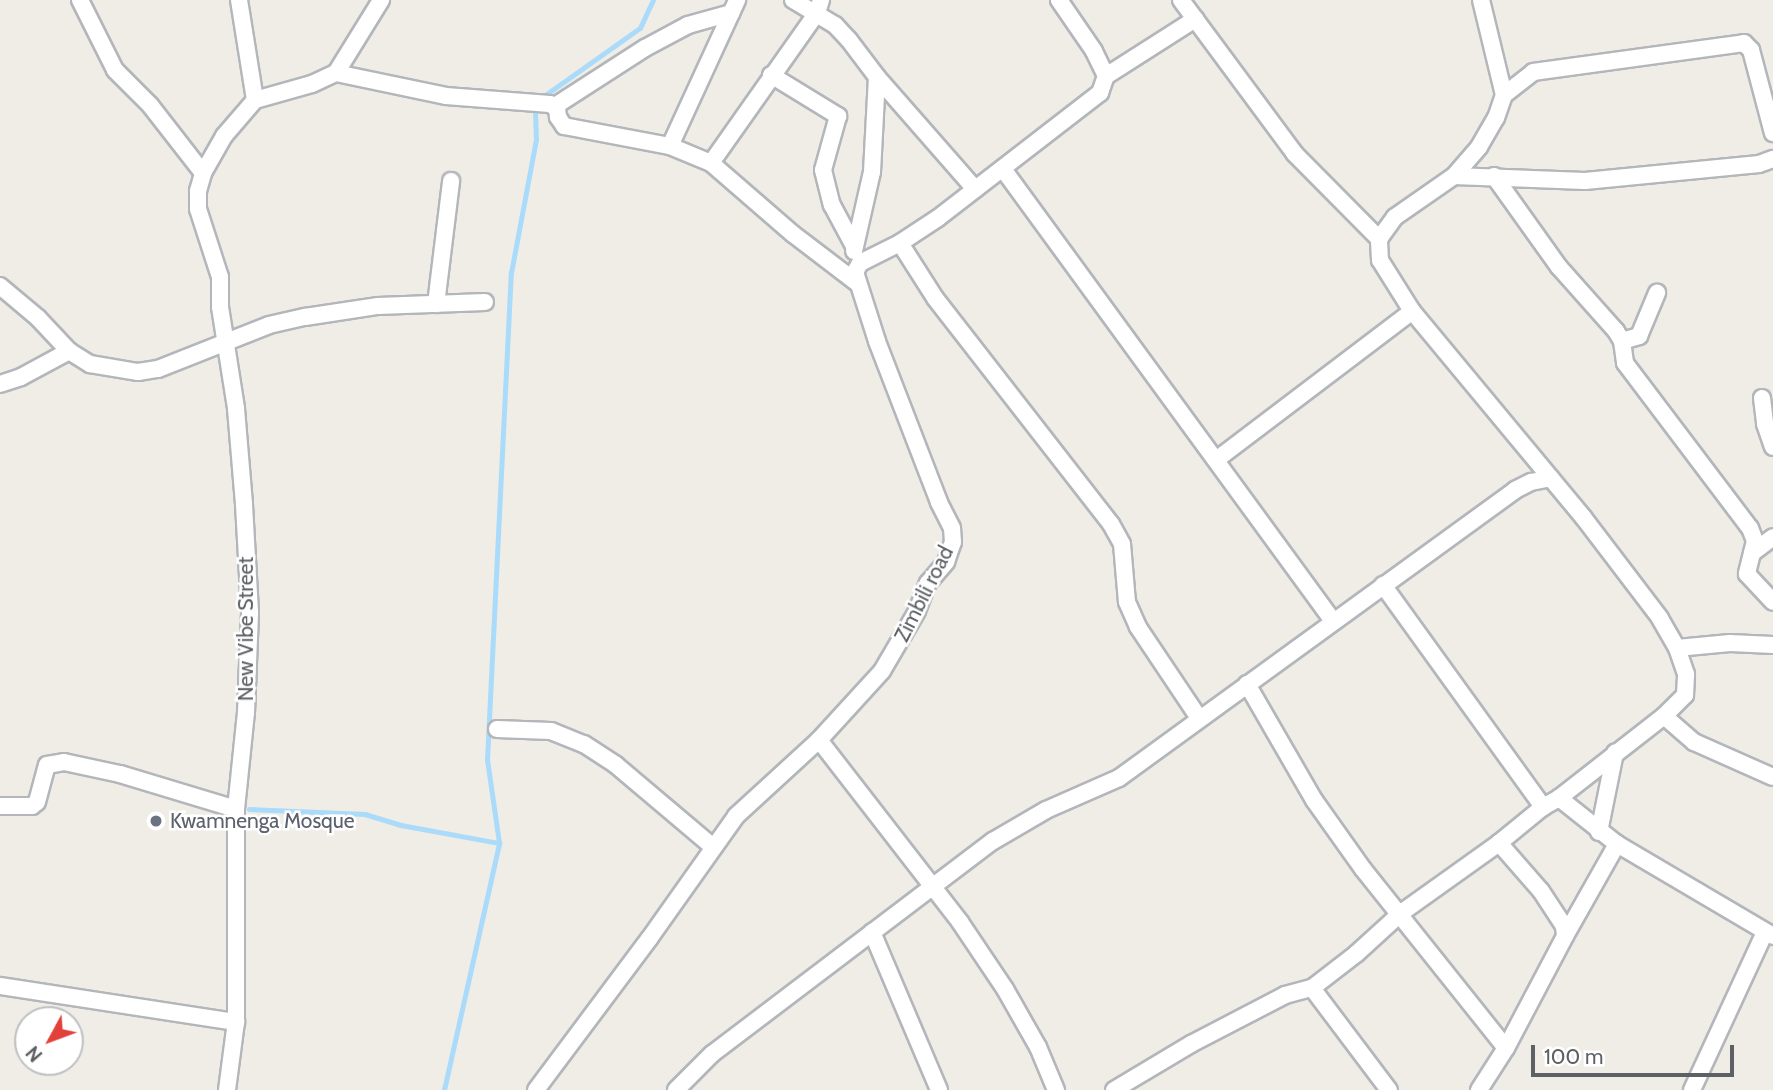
<!DOCTYPE html>
<html>
<head>
<meta charset="utf-8">
<style>
	body { margin:0 }
	#map { position:relative; width:1773px; height:1090px; overflow:hidden; background:#efede6; font-family:Cabin,sans-serif }
	div>[style] { position:absolute }
	.stream>* { height:4.5px; margin:-2.25px; padding:0 2.25px; transform-origin:2.25px; border-radius:2.25px; background:#aadbfb }
	.roads { filter:drop-shadow(2px 0 #b3b6ba) drop-shadow(-2px 0 #b3b6ba) drop-shadow(0 2px #b3b6ba) drop-shadow(0 -2px #b3b6ba) }
	.minor>* { height:16px; margin:-8px; padding:0 8px; transform-origin:8px; border-radius:8px; background:#fff }
	.dots>* { width:19px; height:19px; translate:-50% -50%; box-sizing:border-box; border:4px solid #fff; border-radius:50% }
	span { translate:-50% -50%; white-space:nowrap; text-align:center; line-height:1.15; -webkit-text-stroke:5px #fff; paint-order:stroke }
	.street-label { font-size:21px; color:#5d6165 }
	.worship-label { font-size:21px; color:#5b616d }
	.left { translate:0 -50%; text-align:left }
	.north { position:absolute; left:14px; top:1006px; width:70px; height:70px; box-sizing:border-box; background:#fff; border:2px solid #bec0c1; border-radius:50%; rotate:229deg; font-size:19px; font-weight:700; line-height:28px; text-align:center; color:#5d6165 }
	.north::after { content:''; display:block; margin:auto; width:24px; height:32px; background:#e1413a; clip-path:polygon(50% 0,100% 100%,50% 72%,0 100%) }
	.scale { position:absolute; left:1531px; top:1045px; width:203px; height:32px; box-sizing:border-box; border:4px solid #5d6165; border-top:0; padding-left:9px; font-size:21px; line-height:24px; white-space:nowrap; color:#5d6165; -webkit-text-stroke:5px #fff; paint-order:stroke }
</style>
</head>
<body>
<div id="map">
	<div class="stream">
		<i style="left:541px;top:98px;width:121px;rotate:-35.3deg"></i>
		<i style="left:640px;top:28px;width:31px;rotate:-65deg"></i>
		<i style="left:249px;top:809px;width:116px;rotate:2.5deg"></i>
		<i style="left:365px;top:814px;width:38px;rotate:17deg"></i>
		<i style="left:401px;top:825px;width:100px;rotate:10.4deg"></i>
		<i style="left:444px;top:1090px;width:253px;rotate:-77.4deg"></i>
		<i style="left:499px;top:843px;width:84px;rotate:-98.2deg"></i>
		<i style="left:487px;top:760px;width:488px;rotate:-87.2deg"></i>
		<i style="left:511px;top:273px;width:135px;rotate:-79.4deg"></i>
		<i style="left:536px;top:140px;width:33px;rotate:-92deg"></i>
	</div>
	<div class="roads">
		<div class="minor">
			<i style="left:80px;top:0;width:78px;rotate:63.4deg"></i>
			<i style="left:115px;top:70px;width:49px;rotate:45deg"></i>
			<i style="left:150px;top:105px;width:86px;rotate:52.1deg"></i>
			<i style="left:239px;top:0;width:101px;rotate:80.9deg"></i>
			<i style="left:793px;top:0;width:49px;rotate:30.8deg"></i>
			<i style="left:835px;top:25px;width:21px;rotate:47deg"></i>
			<i style="left:849px;top:40px;width:46px;rotate:52.9deg"></i>
			<i style="left:877px;top:77px;width:149px;rotate:48.8deg"></i>
			<i style="left:1181px;top:0;width:192px;rotate:53.5deg"></i>
			<i style="left:1295px;top:154px;width:120px;rotate:45.3deg"></i>
			<i style="left:336px;top:73px;width:112px;rotate:11.8deg"></i>
			<i style="left:446px;top:96px;width:104px;rotate:4.4deg"></i>
			<i style="left:550px;top:104px;width:8px;rotate:30deg"></i>
			<i style="left:557px;top:108px;width:9px;rotate:84deg"></i>
			<i style="left:558px;top:117px;width:11px;rotate:56deg"></i>
			<i style="left:564px;top:126px;width:108px;rotate:10.7deg"></i>
			<i style="left:670px;top:146px;width:44px;rotate:22.5deg"></i>
			<i style="left:711px;top:163px;width:108px;rotate:40.9deg"></i>
			<i style="left:793px;top:234px;width:81px;rotate:37.4deg"></i>
			<i style="left:771px;top:75px;width:79px;rotate:31.5deg"></i>
			<i style="left:838px;top:116px;width:56px;rotate:105.5deg"></i>
			<i style="left:823px;top:170px;width:36px;rotate:76deg"></i>
			<i style="left:832px;top:205px;width:47px;rotate:61.8deg"></i>
			<i style="left:1106px;top:76px;width:106px;rotate:-32.6deg"></i>
			<i style="left:1504px;top:95px;width:37px;rotate:-38deg"></i>
			<i style="left:1533px;top:72px;width:213px;rotate:-7.8deg"></i>
			<i style="left:1744px;top:43px;width:10px;rotate:45deg"></i>
			<i style="left:1751px;top:50px;width:86px;rotate:75.2deg"></i>
			<i style="left:555px;top:106px;width:107px;rotate:-32.8deg"></i>
			<i style="left:645px;top:48px;width:49px;rotate:-28.1deg"></i>
			<i style="left:688px;top:25px;width:45px;rotate:-15.6deg"></i>
			<i style="left:670px;top:146px;width:161px;rotate:-65.3deg"></i>
			<i style="left:711px;top:163px;width:184px;rotate:-54.8deg"></i>
			<i style="left:817px;top:13px;width:14px;rotate:-73deg"></i>
			<i style="left:1003px;top:169px;width:560px;rotate:53.87deg"></i>
			<i style="left:1454px;top:176px;width:131px;rotate:2.2deg"></i>
			<i style="left:1585px;top:181px;width:175px;rotate:-5.6deg"></i>
			<i style="left:1759px;top:164px;width:15px;rotate:-20deg"></i>
			<i style="left:1494px;top:176px;width:112px;rotate:54.5deg"></i>
			<i style="left:1559px;top:267px;width:86px;rotate:48.3deg"></i>
			<i style="left:1616px;top:331px;width:12px;rotate:59deg"></i>
			<i style="left:1622px;top:341px;width:22px;rotate:82deg"></i>
			<i style="left:1625px;top:363px;width:207px;rotate:52.9deg"></i>
			<i style="left:1750px;top:528px;width:14px;rotate:69deg"></i>
			<i style="left:1755px;top:541px;width:34px;rotate:104deg"></i>
			<i style="left:1747px;top:574px;width:38px;rotate:47deg"></i>
			<i style="left:900px;top:243px;width:65px;rotate:57.5deg"></i>
			<i style="left:935px;top:298px;width:286px;rotate:52.1deg"></i>
			<i style="left:1111px;top:524px;width:23px;rotate:61deg"></i>
			<i style="left:1122px;top:544px;width:58px;rotate:85.1deg"></i>
			<i style="left:1127px;top:602px;width:27px;rotate:66deg"></i>
			<i style="left:1138px;top:627px;width:110px;rotate:56.2deg"></i>
			<i style="left:854px;top:251px;width:81px;rotate:-77.2deg"></i>
			<i style="left:872px;top:172px;width:95px;rotate:-87deg"></i>
			<i style="left:0;top:286px;width:50px;rotate:40.1deg"></i>
			<i style="left:38px;top:318px;width:45px;rotate:46.8deg"></i>
			<i style="left:69px;top:351px;width:25px;rotate:32deg"></i>
			<i style="left:90px;top:364px;width:49px;rotate:9.5deg"></i>
			<i style="left:138px;top:372px;width:20px;rotate:-9deg"></i>
			<i style="left:158px;top:369px;width:119px;rotate:-21.6deg"></i>
			<i style="left:269px;top:325px;width:37px;rotate:-13deg"></i>
			<i style="left:305px;top:317px;width:74px;rotate:-8.6deg"></i>
			<i style="left:378px;top:306px;width:107px;rotate:-2.1deg"></i>
			<i style="left:436px;top:304px;width:124px;rotate:-83deg"></i>
			<i style="left:1622px;top:341px;width:18px;rotate:-16deg"></i>
			<i style="left:1639px;top:336px;width:47px;rotate:-67.3deg"></i>
			<i style="left:0;top:384px;width:22px;rotate:-18deg"></i>
			<i style="left:21px;top:377px;width:55px;rotate:-28.4deg"></i>
			<i style="left:1762px;top:398px;width:26px;rotate:83deg"></i>
			<i style="left:1765px;top:424px;width:24px;rotate:71deg"></i>
			<i style="left:1216px;top:460px;width:246px;rotate:-37.2deg"></i>
			<i style="left:1752px;top:553px;width:26px;rotate:-37deg"></i>
			<i style="left:1383px;top:585px;width:274px;rotate:54.2deg"></i>
			<i style="left:1677px;top:648px;width:53px;rotate:-5.4deg"></i>
			<i style="left:1730px;top:643px;width:43px;rotate:2.7deg"></i>
			<i style="left:1247px;top:684px;width:134px;rotate:60deg"></i>
			<i style="left:1314px;top:800px;width:85px;rotate:54.6deg"></i>
			<i style="left:1363px;top:869px;width:229px;rotate:51.4deg"></i>
			<i style="left:1664px;top:716px;width:40px;rotate:41deg"></i>
			<i style="left:1694px;top:742px;width:86px;rotate:23.9deg"></i>
			<i style="left:497px;top:729px;width:54px;rotate:2.1deg"></i>
			<i style="left:551px;top:731px;width:35px;rotate:22deg"></i>
			<i style="left:584px;top:744px;width:38px;rotate:33deg"></i>
			<i style="left:616px;top:765px;width:127px;rotate:40.2deg"></i>
			<i style="left:819px;top:740px;width:230px;rotate:52.2deg"></i>
			<i style="left:960px;top:922px;width:81px;rotate:56.1deg"></i>
			<i style="left:1005px;top:989px;width:67px;rotate:60.4deg"></i>
			<i style="left:1038px;top:1047px;width:47px;rotate:67.3deg"></i>
			<i style="left:1559px;top:798px;width:74px;rotate:38.4deg"></i>
			<i style="left:1617px;top:844px;width:181px;rotate:30.5deg"></i>
			<i style="left:0;top:806px;width:32px"></i>
			<i style="left:32px;top:806px;width:6px;rotate:-39deg"></i>
			<i style="left:37px;top:802px;width:38px;rotate:-75deg"></i>
			<i style="left:47px;top:765px;width:17px;rotate:-10deg"></i>
			<i style="left:64px;top:762px;width:57px;rotate:12.1deg"></i>
			<i style="left:120px;top:774px;width:121px;rotate:16.8deg"></i>
			<i style="left:1599px;top:832px;width:81px;rotate:-78.6deg"></i>
			<i style="left:872px;top:932px;width:172px;rotate:67deg"></i>
			<i style="left:1565px;top:936px;width:106px;rotate:-60.5deg"></i>
			<i style="left:0;top:986px;width:239px;rotate:8.7deg"></i>
			<i style="left:1312px;top:988px;width:128px;rotate:53deg"></i>
			<i style="left:227px;top:1090px;width:69px;rotate:-82.5deg"></i>
			<i style="left:236px;top:1022px;width:213px;rotate:-90deg"></i>
			<i style="left:236px;top:809px;width:97px;rotate:-84.1deg"></i>
			<i style="left:246px;top:713px;width:101px;rotate:-87.7deg"></i>
			<i style="left:250px;top:612px;width:108px;rotate:-93.2deg"></i>
			<i style="left:244px;top:504px;width:96px;rotate:-94.8deg"></i>
			<i style="left:236px;top:408px;width:102px;rotate:-99deg"></i>
			<i style="left:220px;top:307px;width:30px;rotate:-90deg"></i>
			<i style="left:220px;top:277px;width:71px;rotate:-107.9deg"></i>
			<i style="left:198px;top:209px;width:18px;rotate:-90deg"></i>
			<i style="left:198px;top:191px;width:19px;rotate:-74deg"></i>
			<i style="left:203px;top:173px;width:43px;rotate:-60.4deg"></i>
			<i style="left:224px;top:136px;width:48px;rotate:-49.3deg"></i>
			<i style="left:255px;top:100px;width:59px;rotate:-15.7deg"></i>
			<i style="left:312px;top:84px;width:26px;rotate:-25deg"></i>
			<i style="left:336px;top:73px;width:86px;rotate:-58.3deg"></i>
			<i style="left:536px;top:1090px;width:189px;rotate:-53.2deg"></i>
			<i style="left:649px;top:939px;width:151px;rotate:-54.7deg"></i>
			<i style="left:736px;top:816px;width:113px;rotate:-42.5deg"></i>
			<i style="left:819px;top:740px;width:93px;rotate:-47.6deg"></i>
			<i style="left:882px;top:671px;width:69px;rotate:-59.7deg"></i>
			<i style="left:917px;top:611px;width:30px;rotate:-69deg"></i>
			<i style="left:928px;top:583px;width:28px;rotate:-49deg"></i>
			<i style="left:946px;top:562px;width:21px;rotate:-71deg"></i>
			<i style="left:953px;top:542px;width:14px;rotate:-94deg"></i>
			<i style="left:952px;top:528px;width:29px;rotate:-117deg"></i>
			<i style="left:939px;top:502px;width:173px;rotate:-111.1deg"></i>
			<i style="left:877px;top:341px;width:72px;rotate:-107.7deg"></i>
			<i style="left:855px;top:272px;width:10px;rotate:-61deg"></i>
			<i style="left:860px;top:263px;width:45px;rotate:-26.6deg"></i>
			<i style="left:900px;top:243px;width:45px;rotate:-33.3deg"></i>
			<i style="left:938px;top:218px;width:205px;rotate:-37.7deg"></i>
			<i style="left:1100px;top:93px;width:18px;rotate:-71deg"></i>
			<i style="left:1106px;top:76px;width:28px;rotate:-116deg"></i>
			<i style="left:1094px;top:51px;width:62px;rotate:-124.5deg"></i>
			<i style="left:676px;top:1090px;width:51px;rotate:-45deg"></i>
			<i style="left:712px;top:1054px;width:353px;rotate:-37.2deg"></i>
			<i style="left:993px;top:841px;width:61px;rotate:-30.3deg"></i>
			<i style="left:1046px;top:810px;width:80px;rotate:-23.7deg"></i>
			<i style="left:1119px;top:778px;width:490px;rotate:-36deg"></i>
			<i style="left:1515px;top:490px;width:18px;rotate:-27deg"></i>
			<i style="left:1531px;top:482px;width:20px;rotate:-11deg"></i>
			<i style="left:1114px;top:1090px;width:90px;rotate:-30.9deg"></i>
			<i style="left:1191px;top:1044px;width:106px;rotate:-27.5deg"></i>
			<i style="left:1285px;top:995px;width:28px;rotate:-15deg"></i>
			<i style="left:1312px;top:988px;width:56px;rotate:-37.7deg"></i>
			<i style="left:1356px;top:954px;width:61px;rotate:-42.3deg"></i>
			<i style="left:1401px;top:913px;width:120px;rotate:-35.5deg"></i>
			<i style="left:1499px;top:843px;width:57px;rotate:-39.3deg"></i>
			<i style="left:1543px;top:807px;width:18px;rotate:-29deg"></i>
			<i style="left:1559px;top:798px;width:133px;rotate:-38deg"></i>
			<i style="left:1664px;top:716px;width:30px;rotate:-45deg"></i>
			<i style="left:1685px;top:695px;width:21px;rotate:-87deg"></i>
			<i style="left:1686px;top:674px;width:28px;rotate:-109deg"></i>
			<i style="left:1677px;top:648px;width:34px;rotate:-120deg"></i>
			<i style="left:1660px;top:618px;width:127px;rotate:-127.3deg"></i>
			<i style="left:1583px;top:517px;width:268px;rotate:-129.7deg"></i>
			<i style="left:1412px;top:311px;width:60px;rotate:-122.1deg"></i>
			<i style="left:1380px;top:260px;width:21px;rotate:-93deg"></i>
			<i style="left:1379px;top:239px;width:27px;rotate:-54deg"></i>
			<i style="left:1395px;top:217px;width:72px;rotate:-34.8deg"></i>
			<i style="left:1454px;top:176px;width:38px;rotate:-49deg"></i>
			<i style="left:1479px;top:147px;width:34px;rotate:-60deg"></i>
			<i style="left:1496px;top:118px;width:24px;rotate:-71deg"></i>
			<i style="left:1504px;top:95px;width:98px;rotate:-103.6deg"></i>
			<i style="left:1479px;top:1090px;width:50px;rotate:-57.3deg"></i>
			<i style="left:1506px;top:1048px;width:127px;rotate:-62.2deg"></i>
			<i style="left:1565px;top:936px;width:10px;rotate:-96deg"></i>
			<i style="left:1564px;top:926px;width:42px;rotate:-123.3deg"></i>
			<i style="left:1541px;top:891px;width:64px;rotate:-131.2deg"></i>
			<i style="left:1692px;top:1090px;width:174px;rotate:-65.2deg"></i>
		</div>
	</div>
	<div class="dots">
		<i style="left:156px;top:821px;background:#6b7280"></i>
	</div>
	<div class="street-label">
		<span style="left:924px;top:594px;rotate:-63deg">Zimbili road</span>
		<span style="left:246px;top:629px;rotate:-90deg">New Vibe Street</span>
	</div>
	<div class="worship-label">
		<span class="left" style="left:170px;top:821px">Kwamnenga Mosque</span>
	</div>
	<div class="north">N</div>
	<div class="scale">100 m</div>
</div>
</body>
</html>
